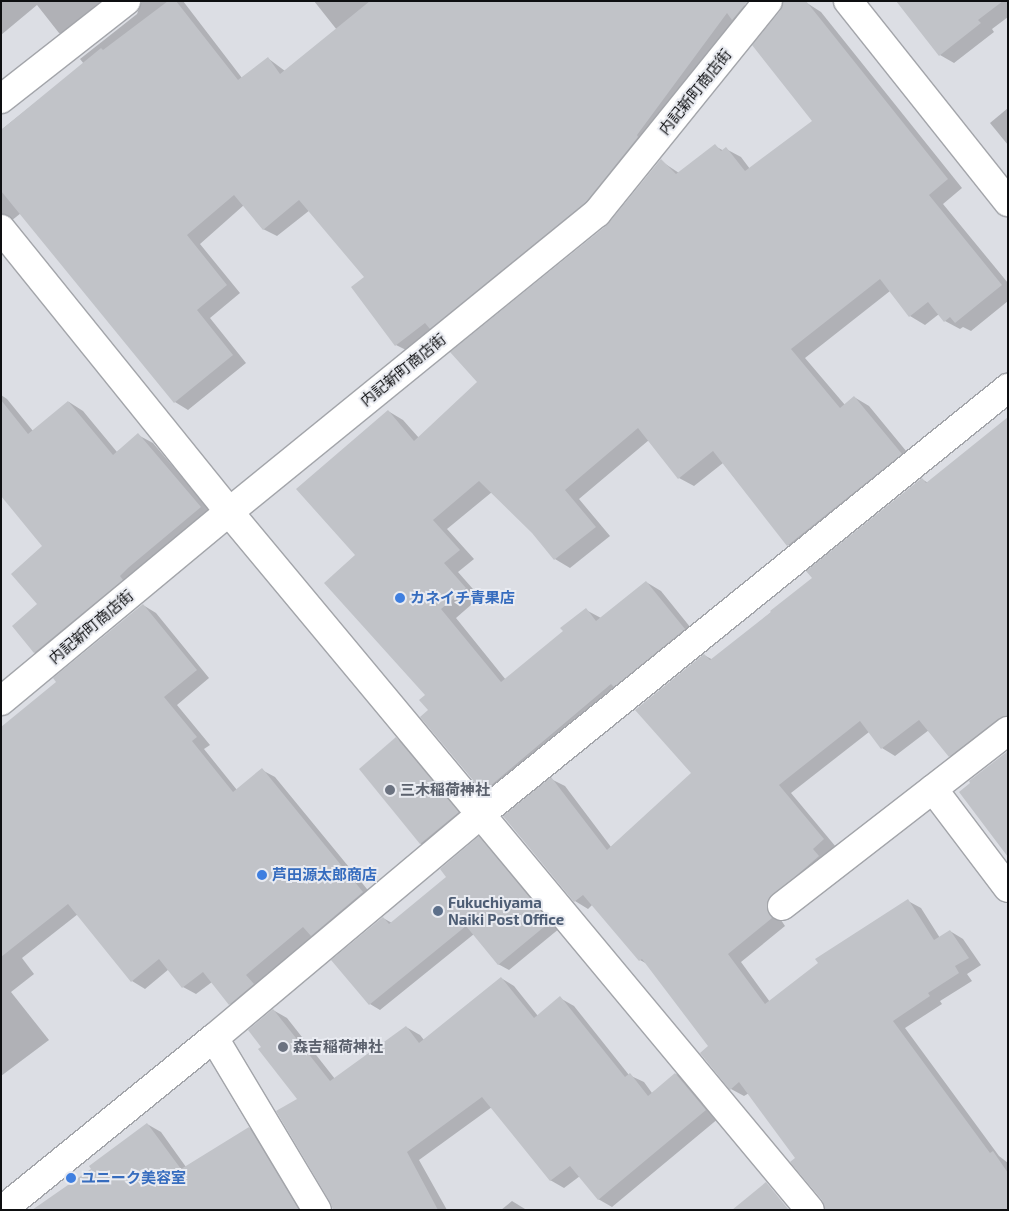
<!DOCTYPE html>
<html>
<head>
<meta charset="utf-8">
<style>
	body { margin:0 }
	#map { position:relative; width:1009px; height:1211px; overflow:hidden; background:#dcdee4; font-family:"Exo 2","Noto Sans JP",sans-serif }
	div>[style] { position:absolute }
	.shadow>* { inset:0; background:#0003 }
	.building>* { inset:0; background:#c1c3c8 }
	.roads { filter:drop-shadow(1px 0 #a3a5aa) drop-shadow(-1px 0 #a3a5aa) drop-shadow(0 1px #a3a5aa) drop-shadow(0 -1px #a3a5aa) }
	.minor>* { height:28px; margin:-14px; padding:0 14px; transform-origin:14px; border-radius:14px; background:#fff }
	.dots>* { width:14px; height:14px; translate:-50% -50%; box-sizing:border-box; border:2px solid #e9ebf1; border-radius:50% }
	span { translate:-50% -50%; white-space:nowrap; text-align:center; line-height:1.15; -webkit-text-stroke:4px #e9ebf1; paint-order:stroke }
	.street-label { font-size:15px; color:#0e0f11 }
	.shop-label { font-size:15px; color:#366cbe; font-weight:700 }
	.left { translate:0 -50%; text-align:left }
	.worship-label { font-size:15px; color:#5b616d; font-weight:700 }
	.service-label { font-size:15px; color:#4e5e75; font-weight:700 }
	.frame { position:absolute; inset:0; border:2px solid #0e0f11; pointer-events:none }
</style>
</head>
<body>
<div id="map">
	<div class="shadow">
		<i style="clip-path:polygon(1px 1px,123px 1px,73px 41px,59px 33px,37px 5px,1px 35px)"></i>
		<i style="clip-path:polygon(142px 1px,183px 1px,242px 78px,269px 59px,285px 71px,337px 30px,314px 1px,739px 1px,757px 15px,599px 209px,410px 352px,396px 345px,366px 277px,310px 210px,277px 236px,263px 229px,244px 205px,200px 244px,240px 293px,210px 318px,246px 363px,188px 410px,175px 402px,21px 213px,1px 229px,1px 130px,84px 64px,80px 59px,137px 14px)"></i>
		<i style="clip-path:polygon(902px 1px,1008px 1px,1008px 17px,992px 29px,994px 32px,954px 63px,940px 55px)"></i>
		<i style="clip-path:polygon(807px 3px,821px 12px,962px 188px,943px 204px,1008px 283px,1008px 301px,971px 331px,963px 327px,960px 329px,945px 321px,939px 314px,925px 325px,910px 316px,890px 291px,805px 358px,845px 405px,854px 397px,869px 406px,916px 463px,803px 554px,788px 545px,723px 463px,694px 486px,679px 478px,649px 440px,579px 499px,610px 536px,570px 568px,555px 559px,532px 532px,492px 492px,447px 529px,474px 559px,458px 572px,480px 597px,456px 618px,506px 680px,565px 631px,586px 610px,601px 618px,646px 582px,661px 591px,699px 638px,499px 800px,484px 791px,429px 711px,426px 696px,357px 555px,388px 411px,403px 420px,419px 438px,478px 382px,661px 161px,679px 173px,715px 146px,724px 151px,726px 149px,741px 157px,750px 169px,814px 122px)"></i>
		<i style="clip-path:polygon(1008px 108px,1008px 145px,990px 123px)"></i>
		<i style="clip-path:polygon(1px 395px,7px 399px,33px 431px,69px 402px,83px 411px,117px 452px,138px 435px,153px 443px,215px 516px,50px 661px,35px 653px,13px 626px,39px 605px,44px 546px,1px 494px)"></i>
		<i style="clip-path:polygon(1008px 418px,1008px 729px,963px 764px,950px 756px,929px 730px,895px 756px,882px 748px,869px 732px,791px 793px,836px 847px,779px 917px,785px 926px,741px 962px,770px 1002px,908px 901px,921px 908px,940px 938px,950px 931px,963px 939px,981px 965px,967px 974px,972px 981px,940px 1001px,942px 1004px,905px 1028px,999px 1156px,1008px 1163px,1008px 1210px,749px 1093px,744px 1096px,731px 1089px,709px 1046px,649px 965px,640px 960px,593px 904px,588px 909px,575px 901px,551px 779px,565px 786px,611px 847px,693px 773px,704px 655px,713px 660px,813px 578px,922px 479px,928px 483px)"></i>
		<i style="clip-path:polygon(143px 605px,156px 613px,209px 678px,177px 705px,210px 745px,204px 749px,237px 790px,262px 770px,275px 777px,376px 900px,243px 1011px,230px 1004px,212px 982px,196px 994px,183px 987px,169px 969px,145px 989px,132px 981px,78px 914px,22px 958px,34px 974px,11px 992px,49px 1040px,1px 1076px,1px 728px,58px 682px)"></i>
		<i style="clip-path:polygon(396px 739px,403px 743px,464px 817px,428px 847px,421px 844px,361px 769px)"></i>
		<i style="clip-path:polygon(479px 838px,489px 844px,560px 928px,509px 970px,498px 964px,474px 934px,380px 1010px,370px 1004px,383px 918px,392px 923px,448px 877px)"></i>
		<i style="clip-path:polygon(501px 978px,514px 986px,538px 1016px,560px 998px,574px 1006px,629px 1075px,644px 1082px,652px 1093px,676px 1074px,689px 1082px,719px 1118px,612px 1207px,598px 1199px,580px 1176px,564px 1188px,550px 1180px,492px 1107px,419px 1160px,447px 1210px,334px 1210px,299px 1100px,263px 1047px,273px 1010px,287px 1018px,335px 1079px,406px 1027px,420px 1035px,424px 1040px)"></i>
		<i style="clip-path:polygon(147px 1124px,161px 1132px,186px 1167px,249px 1128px,263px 1136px,307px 1210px,53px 1210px,93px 1170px)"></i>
		<i style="clip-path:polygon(512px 1201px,525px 1209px,526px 1210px,501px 1210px)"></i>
	</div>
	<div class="building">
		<i style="clip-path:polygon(168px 1px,176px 1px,238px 80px,268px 57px,280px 74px,370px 1px,748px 1px,732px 20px,727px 13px,637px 135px,638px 137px,586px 202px,430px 329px,425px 323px,395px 346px,351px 287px,364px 277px,299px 200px,263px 230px,234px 195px,187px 235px,227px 285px,197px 310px,233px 355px,174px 403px,1px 191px,1px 130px,101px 48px,103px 50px)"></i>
		<i style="clip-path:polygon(783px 1px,806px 1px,948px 179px,929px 195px,1002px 285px,955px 323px,950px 317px,944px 322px,928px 302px,909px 317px,880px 279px,791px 349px,840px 408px,854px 396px,902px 454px,787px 546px,713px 451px,678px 479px,638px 428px,565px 490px,596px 527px,554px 560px,532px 533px,479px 481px,433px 520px,460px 550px,444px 563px,466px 588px,441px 609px,501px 682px,563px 631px,560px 628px,586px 608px,596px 621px,646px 581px,685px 629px,614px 687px,611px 684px,483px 792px,420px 717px,428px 710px,419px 700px,425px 695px,324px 583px,355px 555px,296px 489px,388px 410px,414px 441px,477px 382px,450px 352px,607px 225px,661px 159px,676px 174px,715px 144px,721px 151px,726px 147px,745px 171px,812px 121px,752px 45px,780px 11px)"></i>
		<i style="clip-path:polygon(896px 1px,1003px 1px,978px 20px,981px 23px,939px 56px)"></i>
		<i style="clip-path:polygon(1px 400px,28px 434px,68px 401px,113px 455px,138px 433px,201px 507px,128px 568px,120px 576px,123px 580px,34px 653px,12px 626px,37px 604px,11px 574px,42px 546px,1px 496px)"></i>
		<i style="clip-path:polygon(1008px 417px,1008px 716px,998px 719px,949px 757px,919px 720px,881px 749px,860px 721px,779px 785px,824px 839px,813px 849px,819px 856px,768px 900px,767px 909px,772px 918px,728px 954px,765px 1004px,818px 963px,815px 959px,908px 899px,934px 940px,950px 930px,969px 958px,955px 966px,959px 973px,928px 993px,930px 996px,893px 1021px,990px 1153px,993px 1151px,1008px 1173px,1008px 1210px,825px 1210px,822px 1200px,790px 1162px,795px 1158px,739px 1082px,730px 1090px,700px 1053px,708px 1046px,642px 959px,639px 961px,583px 895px,574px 902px,503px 816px,551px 777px,607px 850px,691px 773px,635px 710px,704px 654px,710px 660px,771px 612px,770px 611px,812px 578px,806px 571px,922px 478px,926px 483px)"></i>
		<i style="clip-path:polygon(143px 604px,197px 670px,164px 697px,197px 737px,192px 741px,233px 792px,262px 768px,363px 892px,311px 936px,303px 927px,246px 975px,254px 984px,229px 1005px,203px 972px,182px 988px,159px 959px,131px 982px,68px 904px,1px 957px,1px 727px,56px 682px,53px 678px)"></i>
		<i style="clip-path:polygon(396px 737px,459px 812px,420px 844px,359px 769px)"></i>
		<i style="clip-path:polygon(1008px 751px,1008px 857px,959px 792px,970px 783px,969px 781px)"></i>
		<i style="clip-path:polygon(479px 836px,550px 922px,498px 965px,466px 926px,369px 1005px,331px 960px,383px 917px,389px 924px,446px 877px,440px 869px)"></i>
		<i style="clip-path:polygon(501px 977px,534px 1018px,560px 996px,625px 1077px,630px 1073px,648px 1096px,675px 1073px,706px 1110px,598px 1200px,570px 1166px,550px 1181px,482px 1097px,407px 1152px,438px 1210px,333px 1210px,330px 1202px,276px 1111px,297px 1099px,258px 1049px,261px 1047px,248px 1030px,273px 1009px,330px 1081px,406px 1026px,419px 1043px)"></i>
		<i style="clip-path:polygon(147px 1123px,181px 1169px,249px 1127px,299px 1210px,32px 1210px,91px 1169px,89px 1166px)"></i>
		<i style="clip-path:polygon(766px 1182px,789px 1210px,732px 1210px)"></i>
	</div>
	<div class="roads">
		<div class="minor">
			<i style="left:848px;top:1px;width:257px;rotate:51.5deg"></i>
			<i style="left:1px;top:99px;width:159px;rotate:-38.1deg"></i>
			<i style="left:1px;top:229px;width:363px;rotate:51.1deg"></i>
			<i style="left:229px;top:512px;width:908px;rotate:50.23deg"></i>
			<i style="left:1px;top:701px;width:296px;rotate:-39.7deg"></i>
			<i style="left:229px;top:512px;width:474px;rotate:-39.1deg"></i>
			<i style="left:597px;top:213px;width:272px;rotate:-51.1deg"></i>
			<i style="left:933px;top:789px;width:124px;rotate:52.9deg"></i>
			<i style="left:782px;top:906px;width:286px;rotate:-37.8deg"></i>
			<i style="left:214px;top:1038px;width:200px;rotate:59.1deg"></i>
			<i style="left:2px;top:1210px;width:273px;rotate:-39.1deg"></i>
			<i style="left:214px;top:1038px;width:349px;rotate:-40deg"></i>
			<i style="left:481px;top:814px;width:678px;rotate:-38.95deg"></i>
		</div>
	</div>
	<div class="dots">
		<i style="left:400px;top:598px;background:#3f7fe0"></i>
		<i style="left:390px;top:790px;background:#6b7280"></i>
		<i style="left:262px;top:875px;background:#3f7fe0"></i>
		<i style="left:438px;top:911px;background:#5c6f8a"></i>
		<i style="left:283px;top:1047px;background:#6b7280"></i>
		<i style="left:71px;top:1178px;background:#3f7fe0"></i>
	</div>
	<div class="street-label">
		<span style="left:695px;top:92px;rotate:-51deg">内記新町商店街</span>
		<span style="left:403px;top:370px;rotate:-39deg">内記新町商店街</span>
		<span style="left:91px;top:627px;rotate:-40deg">内記新町商店街</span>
	</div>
	<div class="shop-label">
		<span class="left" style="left:410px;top:598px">カネイチ青果店</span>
		<span class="left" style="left:272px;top:875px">芦田源太郎商店</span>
		<span class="left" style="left:81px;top:1178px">ユニーク美容室</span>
	</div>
	<div class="worship-label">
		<span class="left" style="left:400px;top:790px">三木稲荷神社</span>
		<span class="left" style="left:293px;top:1047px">森吉稲荷神社</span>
	</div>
	<div class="service-label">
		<span class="left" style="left:448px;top:911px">Fukuchiyama<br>Naiki Post Office</span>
	</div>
	<div class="frame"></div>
</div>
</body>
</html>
